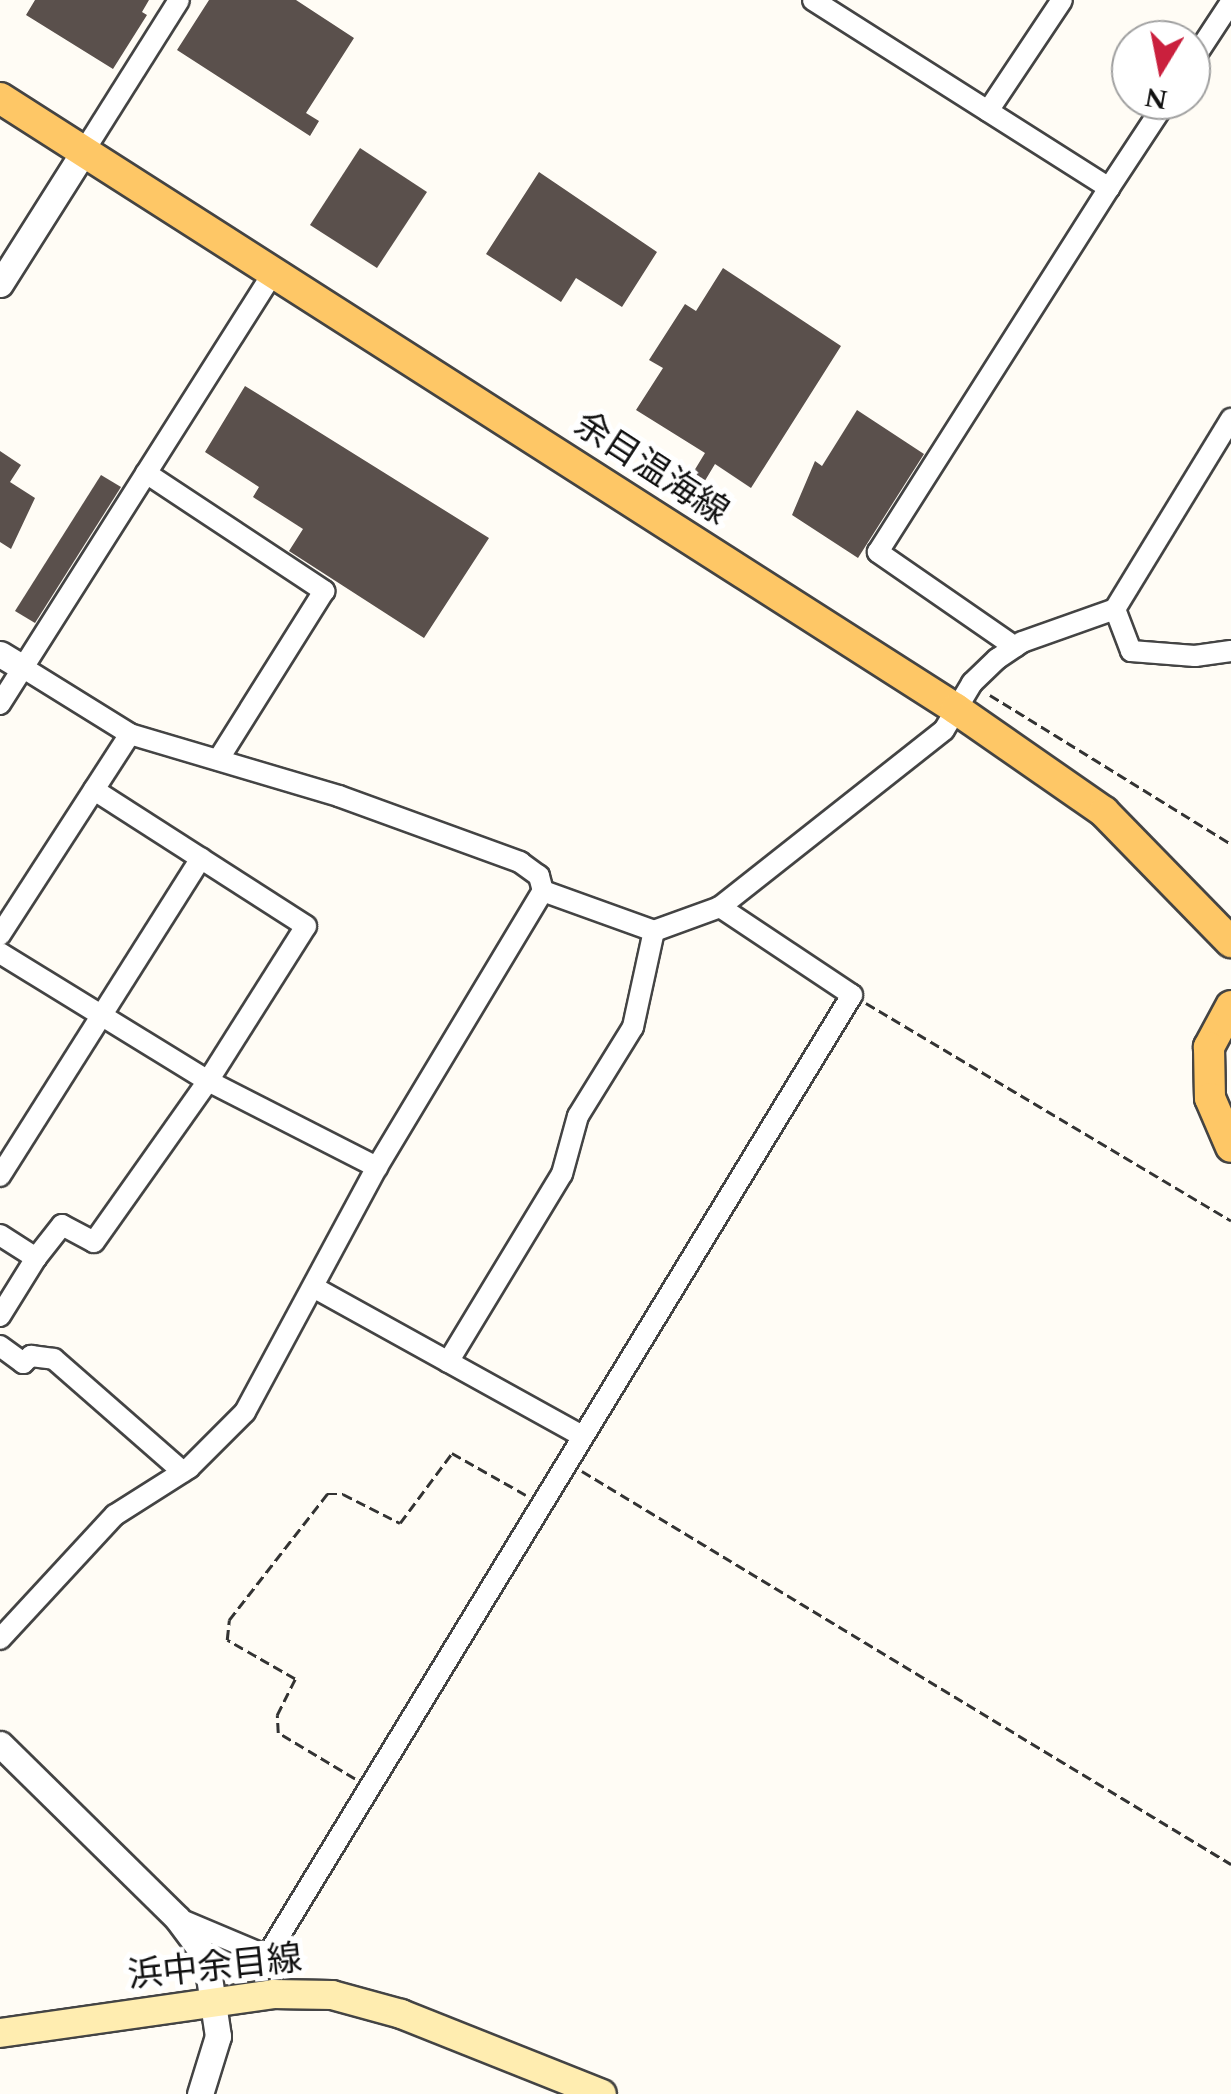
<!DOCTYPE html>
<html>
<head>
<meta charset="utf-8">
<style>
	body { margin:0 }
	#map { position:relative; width:1231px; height:2094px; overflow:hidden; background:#fffcf5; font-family:Spectral,"Noto Sans JP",serif }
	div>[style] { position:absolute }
	.building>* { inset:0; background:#5a504c }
	.path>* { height:2.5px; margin-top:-1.25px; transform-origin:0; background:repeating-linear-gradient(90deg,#333 0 10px,transparent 0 15px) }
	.roads { filter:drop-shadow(2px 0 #444) drop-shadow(-2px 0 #444) drop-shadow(0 2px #444) drop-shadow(0 -2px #444) }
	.minor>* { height:20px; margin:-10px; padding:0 10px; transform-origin:10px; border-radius:10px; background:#fff }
	.tertiary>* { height:25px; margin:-12.5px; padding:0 12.5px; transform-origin:12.5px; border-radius:12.5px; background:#fff }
	.secondary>* { height:28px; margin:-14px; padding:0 14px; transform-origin:14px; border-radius:14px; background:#ffedb0 }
	.primary>* { height:30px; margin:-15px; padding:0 15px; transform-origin:15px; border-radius:15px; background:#fec766 }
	span { translate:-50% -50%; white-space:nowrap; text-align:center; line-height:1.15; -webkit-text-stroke:10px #fff; paint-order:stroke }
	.street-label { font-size:35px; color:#111 }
	.north { position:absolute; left:1111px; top:20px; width:100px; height:100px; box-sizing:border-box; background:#fff; border:2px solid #a0a0a0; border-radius:50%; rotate:190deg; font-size:28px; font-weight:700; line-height:40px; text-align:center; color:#111 }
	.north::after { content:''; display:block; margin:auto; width:35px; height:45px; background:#ca203d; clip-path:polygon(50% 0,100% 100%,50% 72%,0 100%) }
</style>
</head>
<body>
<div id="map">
	<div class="building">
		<i style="clip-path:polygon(35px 0,149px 0,142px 12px,147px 15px,113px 69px,26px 15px)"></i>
		<i style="clip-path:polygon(209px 0,296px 0,354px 38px,306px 113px,319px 121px,310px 136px,177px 50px)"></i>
		<i style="clip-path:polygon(360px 148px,427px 192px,377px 268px,310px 225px)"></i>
		<i style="clip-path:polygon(539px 172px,657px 252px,622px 307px,576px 278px,561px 302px,486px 254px)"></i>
		<i style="clip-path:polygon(723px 268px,841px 346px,751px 488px,715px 464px,700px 489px,710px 495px,703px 507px,680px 494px,705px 453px,636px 410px,663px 368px,649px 360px,685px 304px,696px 311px)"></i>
		<i style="clip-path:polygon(245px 386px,489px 538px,424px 638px,289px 551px,303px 529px,253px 497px,259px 487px,205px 452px)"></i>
		<i style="clip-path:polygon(857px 410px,924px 454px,858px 558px,792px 515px,815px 461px,822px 466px)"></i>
		<i style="clip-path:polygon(0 451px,21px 465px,10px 482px,35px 498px,11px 549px,0 542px)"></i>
		<i style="clip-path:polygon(101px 475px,121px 487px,35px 623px,15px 611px)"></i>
	</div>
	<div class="path">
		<i style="left:990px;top:695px;width:283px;rotate:31.7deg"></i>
		<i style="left:866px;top:1003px;width:425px;rotate:30.8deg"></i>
		<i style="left:582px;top:1471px;width:759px;rotate:31.2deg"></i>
		<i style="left:355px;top:1779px;width:90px;rotate:-149.1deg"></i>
		<i style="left:278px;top:1733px;width:18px;rotate:-93deg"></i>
		<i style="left:277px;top:1715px;width:40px;rotate:-63.4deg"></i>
		<i style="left:295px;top:1679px;width:78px;rotate:-150.2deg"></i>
		<i style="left:227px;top:1640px;width:20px;rotate:-84deg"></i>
		<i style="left:229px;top:1620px;width:160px;rotate:-52.1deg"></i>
		<i style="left:327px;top:1494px;width:16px"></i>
		<i style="left:343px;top:1494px;width:64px;rotate:27deg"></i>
		<i style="left:400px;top:1523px;width:87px;rotate:-53.4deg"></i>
		<i style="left:452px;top:1453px;width:85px;rotate:29.6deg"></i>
	</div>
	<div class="roads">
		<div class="minor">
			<i style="left:813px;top:0;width:351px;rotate:32.4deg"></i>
			<i style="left:1109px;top:188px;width:105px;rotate:-56.6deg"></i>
			<i style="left:1191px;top:63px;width:73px;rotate:-56.7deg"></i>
			<i style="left:988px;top:111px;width:133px;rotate:-56.3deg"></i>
			<i style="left:84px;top:151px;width:178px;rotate:-57.8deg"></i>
			<i style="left:146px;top:473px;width:214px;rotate:33.5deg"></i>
			<i style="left:324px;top:591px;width:199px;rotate:122.1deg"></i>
			<i style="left:1115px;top:609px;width:45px;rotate:69.1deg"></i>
			<i style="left:1131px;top:651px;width:64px;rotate:4.5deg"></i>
			<i style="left:1195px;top:656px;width:36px;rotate:-8deg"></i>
			<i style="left:1015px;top:647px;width:167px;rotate:-145.3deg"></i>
			<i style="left:878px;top:552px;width:431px;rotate:-57.6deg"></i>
			<i style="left:0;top:704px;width:510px;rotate:-57.65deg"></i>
			<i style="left:543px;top:891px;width:118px;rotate:19.8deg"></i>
			<i style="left:654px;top:931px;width:70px;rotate:-20deg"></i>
			<i style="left:720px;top:907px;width:285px;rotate:-38.3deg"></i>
			<i style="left:944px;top:730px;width:55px;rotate:-59.2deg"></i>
			<i style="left:972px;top:683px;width:35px;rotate:-44deg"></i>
			<i style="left:997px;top:659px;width:30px;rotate:-34deg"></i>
			<i style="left:1022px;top:642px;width:99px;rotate:-19.5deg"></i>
			<i style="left:1115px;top:609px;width:223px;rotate:-58.6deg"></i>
			<i style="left:0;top:935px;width:239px;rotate:-57.1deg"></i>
			<i style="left:0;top:953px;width:244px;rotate:31.6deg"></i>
			<i style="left:208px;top:1081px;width:190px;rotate:27deg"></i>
			<i style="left:0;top:1176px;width:376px;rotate:-57.7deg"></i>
			<i style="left:0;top:1235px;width:43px;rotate:32.6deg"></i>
			<i style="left:36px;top:1258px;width:42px;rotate:-51.8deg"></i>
			<i style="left:62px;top:1225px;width:36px;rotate:28deg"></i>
			<i style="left:94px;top:1242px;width:197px;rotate:-54.7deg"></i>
			<i style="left:208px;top:1081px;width:183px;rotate:-57.7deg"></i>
			<i style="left:306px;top:926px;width:252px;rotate:-147.3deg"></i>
			<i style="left:315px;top:1288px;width:305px;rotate:29deg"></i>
			<i style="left:0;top:1316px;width:68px;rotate:-58.2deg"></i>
			<i style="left:0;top:1346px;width:29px;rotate:36deg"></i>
			<i style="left:23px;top:1363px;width:11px;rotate:-41deg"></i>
			<i style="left:31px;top:1356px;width:23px;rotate:7deg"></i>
			<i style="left:54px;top:1359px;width:171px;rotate:41.2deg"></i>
			<i style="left:448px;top:1362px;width:220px;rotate:-58.8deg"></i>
			<i style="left:562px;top:1174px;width:60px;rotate:-74.6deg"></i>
			<i style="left:578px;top:1116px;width:105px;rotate:-58.3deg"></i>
			<i style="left:633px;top:1027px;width:98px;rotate:-77.7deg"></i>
			<i style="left:0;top:1639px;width:169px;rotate:-47.2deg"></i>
			<i style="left:115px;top:1515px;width:88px;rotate:-32.4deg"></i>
			<i style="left:189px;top:1468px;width:79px;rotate:-45deg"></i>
			<i style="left:245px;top:1412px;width:278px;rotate:-61.7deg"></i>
			<i style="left:377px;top:1167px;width:322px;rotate:-59deg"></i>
			<i style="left:543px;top:891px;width:16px;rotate:-105deg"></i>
			<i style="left:539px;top:876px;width:24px;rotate:-144deg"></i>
			<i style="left:520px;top:862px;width:193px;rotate:-160deg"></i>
			<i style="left:339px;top:796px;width:218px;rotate:-163.5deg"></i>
			<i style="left:130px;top:734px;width:127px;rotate:-148.2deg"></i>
			<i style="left:177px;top:1918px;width:98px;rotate:22.9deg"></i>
			<i style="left:267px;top:1956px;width:1125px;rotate:-58.67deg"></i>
			<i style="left:852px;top:995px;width:159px;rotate:-146.3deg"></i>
		</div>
		<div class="tertiary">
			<i style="left:0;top:284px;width:157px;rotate:-57.7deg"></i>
			<i style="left:0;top:654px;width:26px;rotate:31deg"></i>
			<i style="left:0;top:1744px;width:248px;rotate:44.5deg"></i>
			<i style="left:177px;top:1918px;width:49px;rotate:53.4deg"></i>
			<i style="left:206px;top:1957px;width:80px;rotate:81.4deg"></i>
			<i style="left:218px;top:2036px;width:61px;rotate:107.2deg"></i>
		</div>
		<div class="secondary">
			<i style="left:0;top:2033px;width:276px;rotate:-8.1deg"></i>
			<i style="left:273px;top:1994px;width:59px;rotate:1deg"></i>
			<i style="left:332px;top:1995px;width:72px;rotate:15.4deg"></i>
			<i style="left:401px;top:2014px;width:216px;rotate:21.7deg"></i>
		</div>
		<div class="primary">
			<i style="left:0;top:98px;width:1135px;rotate:32.58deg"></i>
			<i style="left:956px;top:709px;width:180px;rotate:34.8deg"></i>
			<i style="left:1104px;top:812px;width:182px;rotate:45.7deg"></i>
			<i style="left:1231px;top:1006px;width:47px;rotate:118.2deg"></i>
			<i style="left:1209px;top:1047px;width:51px;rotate:88.9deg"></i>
			<i style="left:1210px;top:1098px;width:53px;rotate:66.8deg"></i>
		</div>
	</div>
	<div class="street-label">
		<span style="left:651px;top:469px;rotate:33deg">余目温海線</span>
		<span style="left:215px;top:1968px;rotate:-6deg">浜中余目線</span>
	</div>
	<div class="north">N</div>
</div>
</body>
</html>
